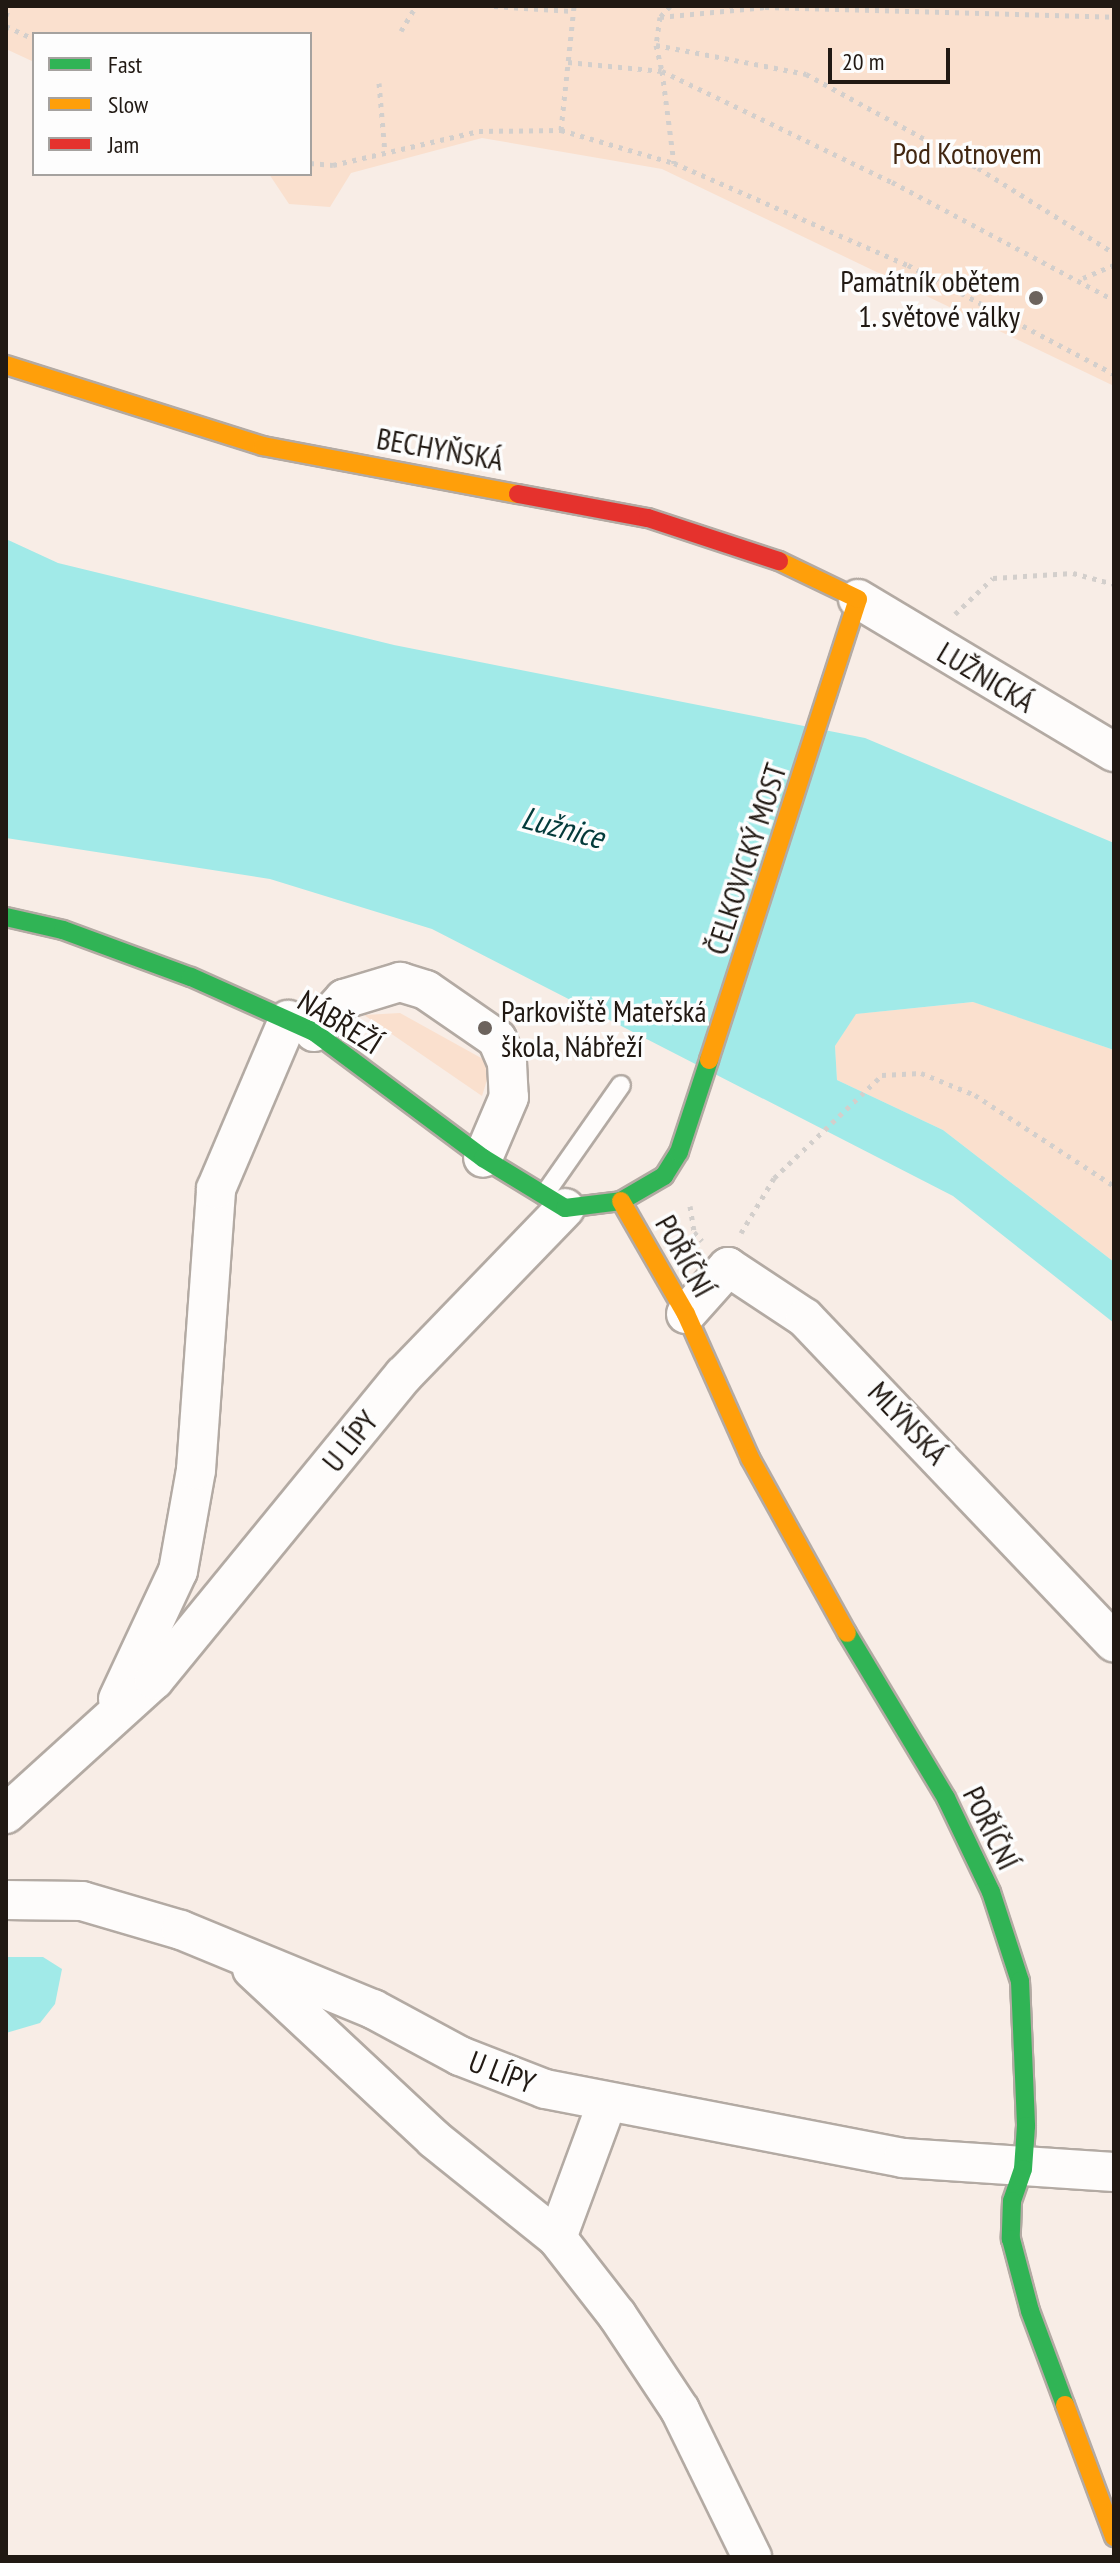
<!DOCTYPE html>
<html>
<head>
<meta charset="utf-8">
<style>
	body { margin:0 }
	#map { position:relative; width:1120px; height:2563px; overflow:hidden; background:#f8ede6; font-family:"PT Sans Narrow",sans-serif }
	div>[style] { position:absolute }
	.green>* { inset:0; background:#fae0ce }
	.water>* { inset:0; background:#a1eae8 }
	.path>* { height:5px; margin-top:-2.5px; transform-origin:0; background:repeating-linear-gradient(90deg,#d3cfcc 0 4px,transparent 0 10px) }
	.roads { filter:drop-shadow(2px 0 #b3aaa3) drop-shadow(-2px 0 #b3aaa3) drop-shadow(0 2px #b3aaa3) drop-shadow(0 -2px #b3aaa3) }
	.lane>* { height:18px; margin:-9px; padding:0 9px; transform-origin:9px; border-radius:9px; background:#fefcfb }
	.street>* { height:38px; margin:-19px; padding:0 19px; transform-origin:19px; border-radius:19px; background:#fefcfb }
	.fast>* { height:18px; margin:-9px; padding:0 9px; transform-origin:9px; border-radius:9px; background:#30b455 }
	.slow>* { height:18px; margin:-9px; padding:0 9px; transform-origin:9px; border-radius:9px; background:#ff9f0a }
	.jam>* { height:18px; margin:-9px; padding:0 9px; transform-origin:9px; border-radius:9px; background:#e5322d }
	.dots>* { width:22px; height:22px; translate:-50% -50%; box-sizing:border-box; border:4px solid #fdfdfd; border-radius:50% }
	span { translate:-50% -50%; white-space:nowrap; text-align:center; line-height:1.15; -webkit-text-stroke:7px #fdfdfd; paint-order:stroke }
	.park-label { font-size:30px; color:#422711 }
	.poi-label { font-size:30px; color:#211913 }
	.right { translate:-100% -50%; text-align:right }
	.left { translate:0 -50%; text-align:left }
	.street-label { font-size:30px; color:#211913 }
	.water-label { font-size:32px; color:#033a3a; font-style:italic }
	.frame { position:absolute; inset:0; border:8px solid #211913; pointer-events:none }
	.legend { position:absolute; left:32px; top:32px; width:280px; height:144px; box-sizing:border-box; background:#fdfdfd; border:2px solid #a5a29f; margin:0; padding:10px 14px; list-style:none; font-size:24px; color:#211913 }
	.legend li { display:flex; align-items:center; gap:16px; height:40px }
	.legend b { width:40px; border:2px solid #a5a29f }
	.scale { position:absolute; left:828px; top:48px; width:122px; height:36px; box-sizing:border-box; border:4px solid #211913; border-top:0; padding-left:10px; font-size:24px; line-height:28px; white-space:nowrap; color:#211913; -webkit-text-stroke:6px #fdfdfd; paint-order:stroke }
</style>
</head>
<body>
<div id="map">
	<div class="green">
		<i style="clip-path:polygon(6px 6px,1114px 6px,1114px 386px,662px 169px,482px 138px,351px 173px,330px 207px,289px 204px,269px 174px,310px 174px,310px 34px,34px 34px,34px 62px,6px 49px)"></i>
		<i style="clip-path:polygon(974px 1002px,1114px 1050px,1114px 1262px,943px 1130px,837px 1080px,835px 1046px,855px 1014px)"></i>
		<i style="clip-path:polygon(400px 1013px,492px 1064px,482px 1096px,364px 1015px)"></i>
	</div>
	<div class="water">
		<i style="clip-path:polygon(6px 539px,58px 563px,394px 645px,865px 738px,1114px 843px,1114px 1050px,973px 1002px,856px 1014px,835px 1046px,837px 1080px,943px 1130px,1114px 1262px,1114px 1323px,953px 1196px,432px 929px,270px 879px,6px 838px)"></i>
		<i style="clip-path:polygon(6px 1957px,43px 1957px,62px 1969px,55px 2004px,40px 2023px,6px 2033px)"></i>
	</div>
	<div class="path">
		<i style="left:494px;top:6px;width:79px;rotate:3.6deg"></i>
		<i style="left:670px;top:6px;width:15px;rotate:132deg"></i>
		<i style="left:660px;top:17px;width:28px;rotate:98deg"></i>
		<i style="left:656px;top:45px;width:27px;rotate:77deg"></i>
		<i style="left:662px;top:71px;width:255px;rotate:25.8deg"></i>
		<i style="left:892px;top:182px;width:251px;rotate:28deg"></i>
		<i style="left:6px;top:16px;width:10px;rotate:-73deg"></i>
		<i style="left:660px;top:17px;width:105px;rotate:-5.4deg"></i>
		<i style="left:765px;top:7px;width:349px;rotate:1.6deg"></i>
		<i style="left:6px;top:26px;width:31px;rotate:25deg"></i>
		<i style="left:401px;top:31px;width:29px;rotate:-59deg"></i>
		<i style="left:656px;top:45px;width:153px;rotate:10.9deg"></i>
		<i style="left:806px;top:74px;width:196px;rotate:28.7deg"></i>
		<i style="left:978px;top:168px;width:160px;rotate:32deg"></i>
		<i style="left:568px;top:62px;width:94px;rotate:5.5deg"></i>
		<i style="left:662px;top:71px;width:93px;rotate:82.6deg"></i>
		<i style="left:379px;top:83px;width:70px;rotate:85.1deg"></i>
		<i style="left:561px;top:130px;width:125px;rotate:-84deg"></i>
		<i style="left:310px;top:163px;width:23px;rotate:5deg"></i>
		<i style="left:333px;top:165px;width:150px;rotate:-13.1deg"></i>
		<i style="left:479px;top:131px;width:82px;rotate:-0.7deg"></i>
		<i style="left:561px;top:130px;width:118px;rotate:16.3deg"></i>
		<i style="left:674px;top:163px;width:255px;rotate:23.6deg"></i>
		<i style="left:908px;top:265px;width:233px;rotate:27.9deg"></i>
		<i style="left:1083px;top:278px;width:34px;rotate:-23deg"></i>
		<i style="left:955px;top:614px;width:52px;rotate:-43.5deg"></i>
		<i style="left:993px;top:578px;width:80px;rotate:-3.6deg"></i>
		<i style="left:1073px;top:573px;width:42px;rotate:15deg"></i>
		<i style="left:690px;top:1206px;width:26px;rotate:81deg"></i>
		<i style="left:694px;top:1232px;width:12px;rotate:48deg"></i>
		<i style="left:741px;top:1233px;width:64px;rotate:-59deg"></i>
		<i style="left:774px;top:1178px;width:149px;rotate:-43.6deg"></i>
		<i style="left:882px;top:1075px;width:39px;rotate:-3deg"></i>
		<i style="left:921px;top:1073px;width:58px;rotate:22.2deg"></i>
		<i style="left:975px;top:1095px;width:166px;rotate:33.2deg"></i>
	</div>
	<div class="roads">
		<div class="lane">
			<i style="left:544px;top:1195px;width:134px;rotate:-55deg"></i>
		</div>
		<div class="street">
			<i style="left:858px;top:599px;width:298px;rotate:30.9deg"></i>
			<i style="left:314px;top:1032px;width:45px;rotate:-47.7deg"></i>
			<i style="left:344px;top:999px;width:59px;rotate:-16.9deg"></i>
			<i style="left:400px;top:982px;width:27px;rotate:17deg"></i>
			<i style="left:426px;top:990px;width:86px;rotate:34.6deg"></i>
			<i style="left:497px;top:1039px;width:26px;rotate:67deg"></i>
			<i style="left:507px;top:1063px;width:34px;rotate:87deg"></i>
			<i style="left:509px;top:1097px;width:66px;rotate:113.1deg"></i>
			<i style="left:686px;top:1314px;width:63px;rotate:-48.2deg"></i>
			<i style="left:728px;top:1267px;width:92px;rotate:33.5deg"></i>
			<i style="left:805px;top:1318px;width:448px;rotate:46.4deg"></i>
			<i style="left:118px;top:1699px;width:141px;rotate:-64.9deg"></i>
			<i style="left:178px;top:1571px;width:103px;rotate:-79.9deg"></i>
			<i style="left:196px;top:1470px;width:282px;rotate:-85.9deg"></i>
			<i style="left:216px;top:1189px;width:184px;rotate:-66.9deg"></i>
			<i style="left:6px;top:1814px;width:200px;rotate:-42.2deg"></i>
			<i style="left:154px;top:1680px;width:394px;rotate:-50.7deg"></i>
			<i style="left:404px;top:1375px;width:232px;rotate:-46deg"></i>
			<i style="left:6px;top:1900px;width:76px;rotate:0.8deg"></i>
			<i style="left:82px;top:1901px;width:103px;rotate:16.3deg"></i>
			<i style="left:181px;top:1930px;width:208px;rotate:22.4deg"></i>
			<i style="left:373px;top:2009px;width:99px;rotate:28.4deg"></i>
			<i style="left:460px;top:2056px;width:91px;rotate:21.2deg"></i>
			<i style="left:545px;top:2089px;width:365px;rotate:10.9deg"></i>
			<i style="left:903px;top:2158px;width:211px;rotate:3.8deg"></i>
			<i style="left:252px;top:1969px;width:249px;rotate:43deg"></i>
			<i style="left:434px;top:2139px;width:158px;rotate:38.8deg"></i>
			<i style="left:557px;top:2238px;width:98px;rotate:52.1deg"></i>
			<i style="left:617px;top:2315px;width:114px;rotate:56.4deg"></i>
			<i style="left:680px;top:2410px;width:164px;rotate:63.9deg"></i>
			<i style="left:557px;top:2238px;width:144px;rotate:-69.7deg"></i>
		</div>
		<div class="fast">
			<i style="left:6px;top:917px;width:58px;rotate:12.8deg"></i>
			<i style="left:63px;top:930px;width:136px;rotate:20.2deg"></i>
			<i style="left:191px;top:977px;width:135px;rotate:24.1deg"></i>
			<i style="left:314px;top:1032px;width:211px;rotate:36.7deg"></i>
			<i style="left:483px;top:1158px;width:96px;rotate:31.4deg"></i>
			<i style="left:565px;top:1208px;width:56px;rotate:-7.1deg"></i>
			<i style="left:621px;top:1201px;width:50px;rotate:-30.2deg"></i>
			<i style="left:664px;top:1176px;width:28px;rotate:-58deg"></i>
			<i style="left:679px;top:1152px;width:97px;rotate:-71.9deg"></i>
			<i style="left:847px;top:1633px;width:192px;rotate:59deg"></i>
			<i style="left:946px;top:1798px;width:104px;rotate:64.4deg"></i>
			<i style="left:991px;top:1892px;width:94px;rotate:72deg"></i>
			<i style="left:1020px;top:1981px;width:145px;rotate:87.6deg"></i>
			<i style="left:1026px;top:2126px;width:43px;rotate:94deg"></i>
			<i style="left:1023px;top:2169px;width:34px;rotate:109deg"></i>
			<i style="left:1012px;top:2201px;width:38px;rotate:92deg"></i>
			<i style="left:1011px;top:2239px;width:74px;rotate:75.2deg"></i>
			<i style="left:1030px;top:2311px;width:100px;rotate:69.6deg"></i>
		</div>
		<div class="slow">
			<i style="left:6px;top:365px;width:269px;rotate:17.5deg"></i>
			<i style="left:263px;top:446px;width:259px;rotate:10.7deg"></i>
			<i style="left:709px;top:1060px;width:484px;rotate:-72.1deg"></i>
			<i style="left:858px;top:599px;width:88px;rotate:-154.3deg"></i>
			<i style="left:621px;top:1201px;width:130px;rotate:60.1deg"></i>
			<i style="left:686px;top:1314px;width:158px;rotate:66deg"></i>
			<i style="left:750px;top:1458px;width:200px;rotate:61deg"></i>
			<i style="left:1065px;top:2405px;width:141px;rotate:69.6deg"></i>
		</div>
		<div class="jam">
			<i style="left:518px;top:494px;width:132px;rotate:10.5deg"></i>
			<i style="left:648px;top:518px;width:138px;rotate:18.2deg"></i>
		</div>
	</div>
	<div class="dots">
		<i style="left:1036px;top:298px;background:#6c635d"></i>
		<i style="left:485px;top:1028px;background:#6c635d"></i>
	</div>
	<div class="park-label">
		<span style="left:967px;top:153px">Pod Kotnovem</span>
	</div>
	<div class="poi-label">
		<span class="right" style="left:1020px;top:298px">Památník obětem<br>1. světové války</span>
		<span class="left" style="left:501px;top:1028px">Parkoviště Mateřská<br>škola, Nábřeží</span>
	</div>
	<div class="street-label">
		<span style="left:440px;top:449px;rotate:10deg">BECHYŇSKÁ</span>
		<span style="left:986px;top:677px;rotate:31deg">LUŽNICKÁ</span>
		<span style="left:746px;top:859px;rotate:-72deg">ČELKOVICKÝ MOST</span>
		<span style="left:340px;top:1022px;rotate:32deg">NÁBŘEŽÍ</span>
		<span style="left:685px;top:1256px;rotate:61deg">POŘÍČNÍ</span>
		<span style="left:908px;top:1423px;rotate:47deg">MLÝNSKÁ</span>
		<span style="left:350px;top:1441px;rotate:-51deg">U LÍPY</span>
		<span style="left:991px;top:1828px;rotate:64deg">POŘÍČNÍ</span>
		<span style="left:502px;top:2072px;rotate:21deg">U LÍPY</span>
	</div>
	<div class="water-label">
		<span style="left:563px;top:827px;rotate:15deg">Lužnice</span>
	</div>
	<div class="frame"></div>
	<ul class="legend">
	<li><b style="height:10px;background:#30b455"></b>Fast</li>
	<li><b style="height:10px;background:#ff9f0a"></b>Slow</li>
	<li><b style="height:10px;background:#e5322d"></b>Jam</li>
	</ul>
	<div class="scale">20 m</div>
</div>
</body>
</html>
